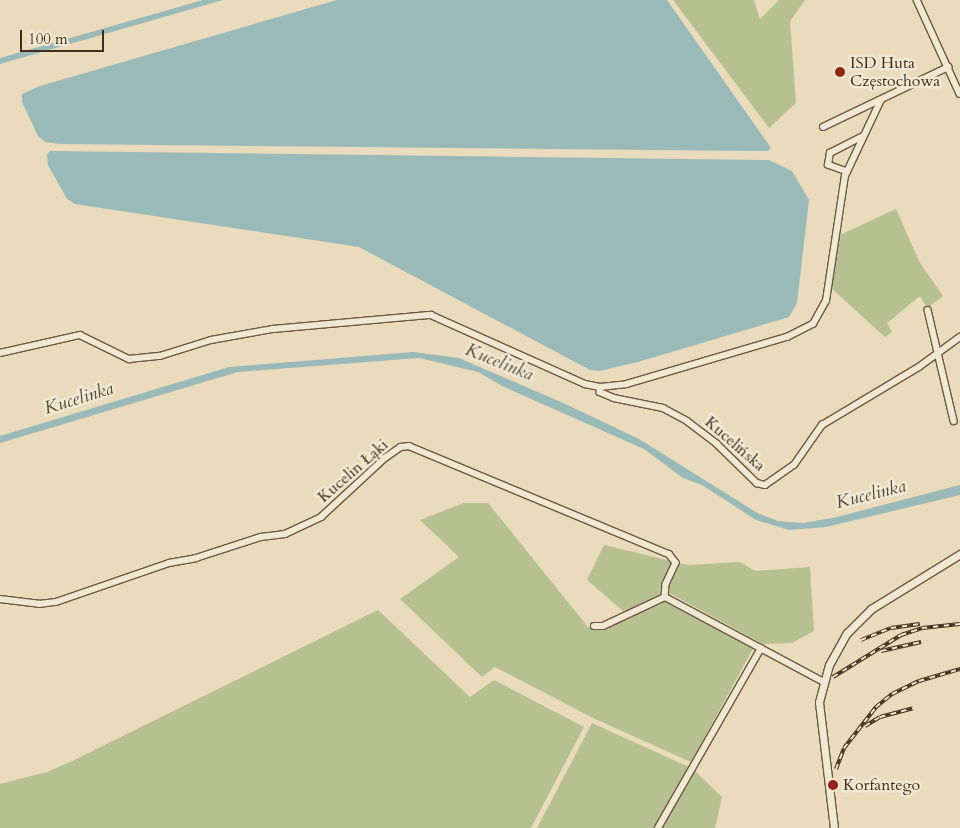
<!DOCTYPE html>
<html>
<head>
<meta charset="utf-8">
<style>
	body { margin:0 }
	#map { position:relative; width:960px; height:828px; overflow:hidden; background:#e9dbbc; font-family:Cardo,serif }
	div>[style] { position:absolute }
	.green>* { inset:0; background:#b6c091 }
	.water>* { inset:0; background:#9ab9b9 }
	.roads { filter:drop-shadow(1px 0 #6b5942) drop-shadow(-1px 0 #6b5942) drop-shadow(0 1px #6b5942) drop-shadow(0 -1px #6b5942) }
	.minor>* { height:5.5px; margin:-2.75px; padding:0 2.75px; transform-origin:2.75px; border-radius:2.75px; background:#f1e8d3 }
	.tertiary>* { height:7px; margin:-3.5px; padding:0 3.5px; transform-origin:3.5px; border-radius:3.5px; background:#f1e8d3 }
	.rail>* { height:4px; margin-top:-2px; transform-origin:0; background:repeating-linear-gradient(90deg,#f1e8d3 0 5.5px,#412e1a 0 11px); box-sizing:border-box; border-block:1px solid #412e1a }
	.dots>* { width:14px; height:14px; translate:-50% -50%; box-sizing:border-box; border:2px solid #f1e8d3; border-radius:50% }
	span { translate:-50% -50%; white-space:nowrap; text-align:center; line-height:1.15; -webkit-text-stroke:5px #f1e8d3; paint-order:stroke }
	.poi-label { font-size:16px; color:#412e1a }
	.left { translate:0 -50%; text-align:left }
	.street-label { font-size:16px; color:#412e1a }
	.water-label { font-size:18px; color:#534a3a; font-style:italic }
	.scale { position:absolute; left:20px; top:30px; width:84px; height:22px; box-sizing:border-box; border:2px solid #412e1a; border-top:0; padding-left:6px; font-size:15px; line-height:18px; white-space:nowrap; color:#412e1a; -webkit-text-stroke:4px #f1e8d3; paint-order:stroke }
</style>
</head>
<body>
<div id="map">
	<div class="green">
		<i style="clip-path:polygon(673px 0,754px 0,760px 19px,779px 0,805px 0,790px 21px,796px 103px,769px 128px)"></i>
		<i style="clip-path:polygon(896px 209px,920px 263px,943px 296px,927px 308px,920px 296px,887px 323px,892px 332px,885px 337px,831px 288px,840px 235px)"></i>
		<i style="clip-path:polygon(464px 503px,488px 503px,588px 627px,660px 605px,665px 597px,755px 645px,691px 762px,595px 719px,495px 667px,482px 677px,400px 599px,459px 557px,420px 520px)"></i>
		<i style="clip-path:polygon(604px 545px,688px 565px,740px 562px,755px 571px,810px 567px,814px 631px,792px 643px,763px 644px,671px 594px,623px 611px,587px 580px)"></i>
		<i style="clip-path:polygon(378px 610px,470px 697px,494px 680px,584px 727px,531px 828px,0 828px,0 784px,47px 772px,70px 762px)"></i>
		<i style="clip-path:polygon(592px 723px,689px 767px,655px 828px,537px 828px)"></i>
		<i style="clip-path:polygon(693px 769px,722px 797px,715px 828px,660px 828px)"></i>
	</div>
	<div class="water">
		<i style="clip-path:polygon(203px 0,223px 0,0 64px,0 58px)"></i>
		<i style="clip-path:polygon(337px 0,667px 0,771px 148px,768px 151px,750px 151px,59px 144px,45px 142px,38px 136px,22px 102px,22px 94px,40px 86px)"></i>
		<i style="clip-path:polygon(50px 151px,769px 160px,792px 171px,809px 200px,797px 303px,789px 317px,638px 362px,599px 371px,590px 370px,359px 247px,75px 204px,67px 199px,48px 165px,47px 154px)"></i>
		<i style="clip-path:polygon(413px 352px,459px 358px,561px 402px,639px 439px,759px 514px,778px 521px,803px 523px,833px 518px,960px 485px,960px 495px,826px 527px,789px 530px,756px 520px,702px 485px,683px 478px,644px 449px,502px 386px,478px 372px,419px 358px,238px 372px,0 443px,0 436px,229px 367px)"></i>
	</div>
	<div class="roads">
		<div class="minor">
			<i style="left:917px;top:0;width:103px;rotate:65.4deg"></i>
			<i style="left:823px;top:127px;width:139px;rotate:-25.6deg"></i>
			<i style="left:847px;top:172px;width:20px;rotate:-160deg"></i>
			<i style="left:828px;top:165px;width:12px;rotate:-81deg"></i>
			<i style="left:830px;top:153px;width:37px;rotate:-27deg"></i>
			<i style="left:928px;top:310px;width:114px;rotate:76.8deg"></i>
			<i style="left:0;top:353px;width:82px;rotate:-12.7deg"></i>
			<i style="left:80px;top:335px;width:55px;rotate:26.1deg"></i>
			<i style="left:129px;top:359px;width:31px;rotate:-6deg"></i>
			<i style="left:160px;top:356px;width:53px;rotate:-17.4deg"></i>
			<i style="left:211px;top:340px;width:63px;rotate:-10.1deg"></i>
			<i style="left:273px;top:329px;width:159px;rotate:-5.1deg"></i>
			<i style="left:431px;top:315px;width:169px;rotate:24.1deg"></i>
			<i style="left:585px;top:384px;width:15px;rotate:11deg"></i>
			<i style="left:600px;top:387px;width:27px;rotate:-6deg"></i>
			<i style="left:627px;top:384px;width:167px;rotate:-16.4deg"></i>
			<i style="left:787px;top:337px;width:29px;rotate:-27deg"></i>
			<i style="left:813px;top:324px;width:26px;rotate:-61deg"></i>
			<i style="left:826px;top:301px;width:126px;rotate:-81.4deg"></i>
			<i style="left:845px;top:176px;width:84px;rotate:-64.7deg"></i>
			<i style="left:600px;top:387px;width:5px;rotate:90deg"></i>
			<i style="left:600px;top:392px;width:15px;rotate:23deg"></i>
			<i style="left:614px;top:398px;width:50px;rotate:11.5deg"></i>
			<i style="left:663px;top:408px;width:27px;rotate:28deg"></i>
			<i style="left:687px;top:421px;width:38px;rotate:37deg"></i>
			<i style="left:717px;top:444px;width:56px;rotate:44.3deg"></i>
			<i style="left:757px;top:483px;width:8px;rotate:14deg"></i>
			<i style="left:765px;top:485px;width:35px;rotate:-35deg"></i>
			<i style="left:794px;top:465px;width:49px;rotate:-55deg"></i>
			<i style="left:822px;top:425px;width:113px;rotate:-30.9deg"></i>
			<i style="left:919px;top:367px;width:51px;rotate:-36.2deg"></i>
			<i style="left:0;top:599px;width:39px;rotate:7deg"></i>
			<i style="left:39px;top:604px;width:17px;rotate:-7deg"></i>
			<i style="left:56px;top:602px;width:120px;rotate:-19deg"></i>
			<i style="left:169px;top:563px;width:27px;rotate:-10deg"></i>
			<i style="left:196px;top:558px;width:68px;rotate:-17.9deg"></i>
			<i style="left:261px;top:537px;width:24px;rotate:-7deg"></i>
			<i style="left:285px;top:534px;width:40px;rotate:-25deg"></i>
			<i style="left:321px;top:517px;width:87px;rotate:-42.7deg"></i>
			<i style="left:385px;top:458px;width:19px;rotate:-35deg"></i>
			<i style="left:401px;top:447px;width:8px;rotate:-7deg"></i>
			<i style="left:409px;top:446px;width:282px;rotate:22.6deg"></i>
			<i style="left:669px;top:554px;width:11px;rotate:52deg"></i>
			<i style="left:676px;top:563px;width:23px;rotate:115deg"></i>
			<i style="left:666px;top:584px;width:13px;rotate:94deg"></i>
			<i style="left:594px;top:626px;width:9px"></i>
			<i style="left:603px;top:626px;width:68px;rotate:-25.1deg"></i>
			<i style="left:665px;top:597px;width:178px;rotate:28.1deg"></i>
			<i style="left:658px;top:828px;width:207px;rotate:-60.2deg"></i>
		</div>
		<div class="tertiary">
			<i style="left:834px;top:828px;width:127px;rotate:-96.8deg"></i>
			<i style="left:819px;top:702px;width:38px;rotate:-75deg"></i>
			<i style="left:829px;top:665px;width:37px;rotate:-61deg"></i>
			<i style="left:847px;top:633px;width:34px;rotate:-45deg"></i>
			<i style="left:871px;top:609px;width:105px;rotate:-31.7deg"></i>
		</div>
	</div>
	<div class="rail">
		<i style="left:861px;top:640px;width:32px;rotate:-22deg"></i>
		<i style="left:891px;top:628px;width:29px;rotate:-8deg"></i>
		<i style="left:881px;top:651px;width:41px;rotate:-12.7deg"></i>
		<i style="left:833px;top:677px;width:80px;rotate:-31.7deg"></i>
		<i style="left:901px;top:635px;width:22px;rotate:-18deg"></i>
		<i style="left:922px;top:628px;width:38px;rotate:-6deg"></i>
		<i style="left:865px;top:726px;width:17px;rotate:-31deg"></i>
		<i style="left:880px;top:717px;width:34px;rotate:-15deg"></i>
		<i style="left:836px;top:769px;width:22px;rotate:-69deg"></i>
		<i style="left:844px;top:748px;width:52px;rotate:-52deg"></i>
		<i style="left:876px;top:707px;width:21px;rotate:-39deg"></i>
		<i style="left:892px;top:694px;width:30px;rotate:-26deg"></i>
		<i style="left:919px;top:681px;width:43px;rotate:-16.3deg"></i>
	</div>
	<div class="dots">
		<i style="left:840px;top:72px;background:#8f2418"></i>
		<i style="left:833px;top:785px;background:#8f2418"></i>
	</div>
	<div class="poi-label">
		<span class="left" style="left:850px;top:72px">ISD Huta<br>Częstochowa</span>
		<span class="left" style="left:843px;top:785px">Korfantego</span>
	</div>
	<div class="street-label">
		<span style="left:735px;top:444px;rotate:41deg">Kucelińska</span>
		<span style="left:353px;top:471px;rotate:-41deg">Kucelin Łąki</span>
	</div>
	<div class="water-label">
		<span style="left:499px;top:363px;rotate:22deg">Kucelinka</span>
		<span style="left:79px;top:399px;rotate:-17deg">Kucelinka</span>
		<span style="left:871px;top:495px;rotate:-14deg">Kucelinka</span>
	</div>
	<div class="scale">100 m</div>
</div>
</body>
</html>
